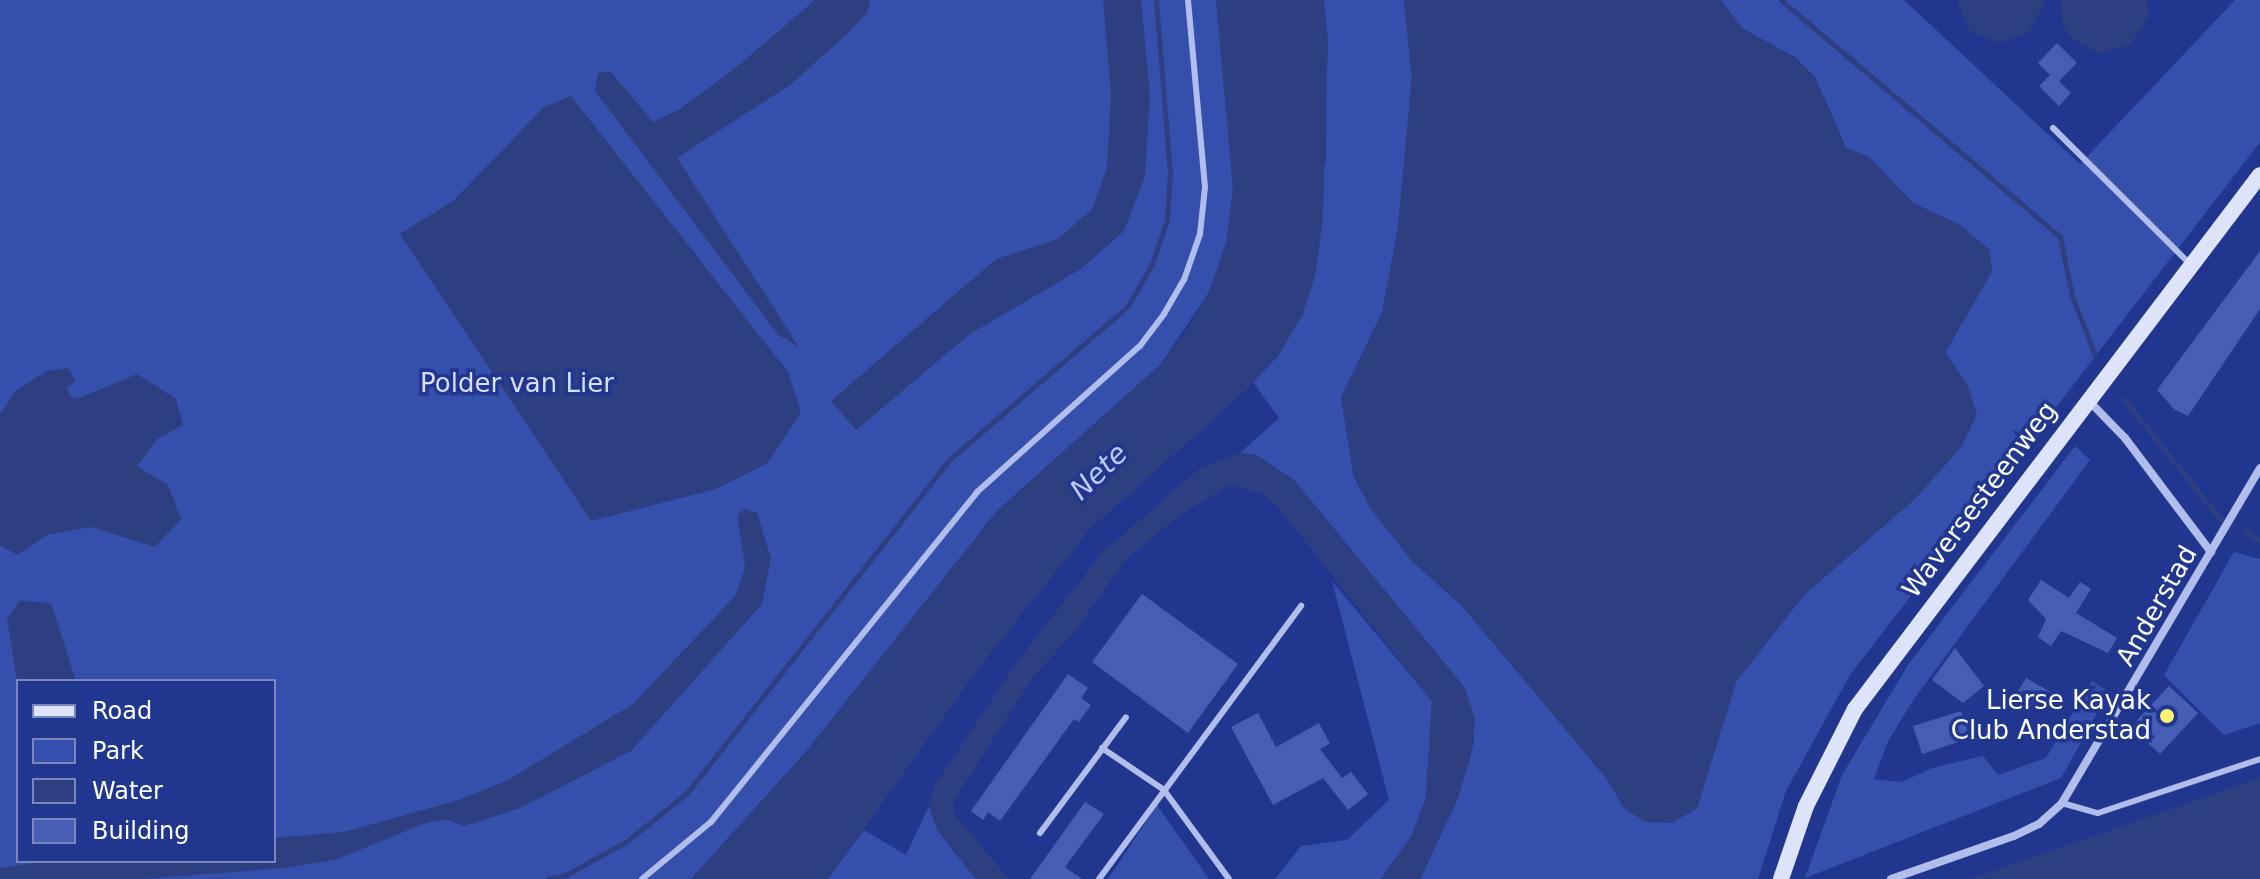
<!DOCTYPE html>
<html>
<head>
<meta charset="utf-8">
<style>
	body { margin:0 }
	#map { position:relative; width:2260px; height:879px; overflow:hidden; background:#21378f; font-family:"DejaVu Sans",sans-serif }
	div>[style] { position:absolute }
	.green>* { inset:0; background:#354fad }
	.water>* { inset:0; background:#2e3f81 }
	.stream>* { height:5px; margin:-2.5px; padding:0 2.5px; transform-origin:2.5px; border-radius:2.5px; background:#2e3f81 }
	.building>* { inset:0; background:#465db5 }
	.service>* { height:6px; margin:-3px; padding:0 3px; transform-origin:3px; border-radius:3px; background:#b1beec }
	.minor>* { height:8px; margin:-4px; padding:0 4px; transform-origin:4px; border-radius:4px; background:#b1beec }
	.secondary>* { height:16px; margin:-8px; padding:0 8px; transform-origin:8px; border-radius:8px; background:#dde3f9 }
	.dots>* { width:22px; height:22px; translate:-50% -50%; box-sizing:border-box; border:4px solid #21378f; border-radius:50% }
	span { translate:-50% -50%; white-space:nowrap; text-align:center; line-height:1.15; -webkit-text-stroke:7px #21378f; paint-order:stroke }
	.park-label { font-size:26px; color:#d7def9 }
	.street-label { font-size:26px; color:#fff }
	.poi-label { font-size:26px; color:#fff }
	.right { translate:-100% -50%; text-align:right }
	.water-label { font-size:28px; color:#bdc9f3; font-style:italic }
	.legend { position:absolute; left:16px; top:679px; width:260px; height:184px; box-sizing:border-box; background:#21378f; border:2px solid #7a87bc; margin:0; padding:10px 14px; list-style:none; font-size:24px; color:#fff }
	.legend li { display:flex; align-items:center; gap:16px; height:40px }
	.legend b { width:40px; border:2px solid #7a87bc }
</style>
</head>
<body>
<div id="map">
	<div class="green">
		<i style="clip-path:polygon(evenodd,0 0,1216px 0,1233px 187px,1227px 240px,1209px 292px,1160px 365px,997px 511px,805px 753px,691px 879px,0 879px,0 0,18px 681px,274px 681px,274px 861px,18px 861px,18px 681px)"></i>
		<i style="clip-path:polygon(1324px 0,1404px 0,1412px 77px,1398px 228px,1382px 313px,1341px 397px,1354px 477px,1371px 509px,1411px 560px,1463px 607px,1607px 779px,1624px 808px,1672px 823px,1697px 808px,1736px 682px,1804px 595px,1917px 497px,1967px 384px,1945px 353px,1992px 271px,1989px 249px,1958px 224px,1913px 203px,1869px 157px,1846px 148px,1825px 99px,1796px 58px,1742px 28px,1721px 0,1904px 0,2080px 164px,2235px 0,2260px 0,2260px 142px,1850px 675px,1786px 791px,1758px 879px,1420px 879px,1457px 800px,1471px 755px,1474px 739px,1465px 688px,1294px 480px,1257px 455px,1240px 453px,1279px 418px,1253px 382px,1278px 356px,1326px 160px)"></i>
		<i style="clip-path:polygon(2075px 446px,2090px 460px,1914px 699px,1888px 741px,1874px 779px,1902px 782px,1932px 768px,1983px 756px,1998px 775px,2046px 758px,2092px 681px,2109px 692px,2061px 778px,1805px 878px,1842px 775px,1908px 665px)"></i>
		<i style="clip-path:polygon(2234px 552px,2260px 559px,2260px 723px,2224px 735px,2164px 675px)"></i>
		<i style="clip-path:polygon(1332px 581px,1432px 701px,1426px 797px,1412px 835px,1381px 879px,1275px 879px,1301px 846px,1347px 840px,1389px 800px)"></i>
		<i style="clip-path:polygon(1157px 805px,1209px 879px,1108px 879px)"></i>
		<i style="clip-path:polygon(929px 806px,937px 830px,976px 879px,828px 879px,864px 830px,906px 855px)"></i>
	</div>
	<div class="water">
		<i style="clip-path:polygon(815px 0,870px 0,867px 13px,847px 34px,790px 85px,677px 158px,799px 347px,778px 335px,595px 91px,598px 73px,610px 71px,653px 122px,680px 109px,733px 70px)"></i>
		<i style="clip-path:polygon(1103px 0,1141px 0,1150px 94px,1145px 176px,1124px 231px,1081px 269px,970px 334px,856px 430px,831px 401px,996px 259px,1058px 239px,1092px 209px,1107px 168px,1111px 94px)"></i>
		<i style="clip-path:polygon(1216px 0,1324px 0,1328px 40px,1323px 218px,1316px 272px,1303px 314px,1278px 356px,1244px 392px,1089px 530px,980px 666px,828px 879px,691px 879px,805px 753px,997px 511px,1160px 365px,1187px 329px,1209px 292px,1227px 240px,1233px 187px)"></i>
		<i style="clip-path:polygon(1404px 0,1721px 0,1742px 28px,1796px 58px,1815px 77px,1846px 148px,1868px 157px,1913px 203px,1958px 224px,1989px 249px,1992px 271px,1945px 352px,1967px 384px,1977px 414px,1962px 446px,1917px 497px,1804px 595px,1736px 682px,1697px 808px,1672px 823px,1645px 822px,1624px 808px,1607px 779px,1463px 607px,1411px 560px,1371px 509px,1354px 477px,1341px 397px,1382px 313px,1398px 228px,1412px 77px)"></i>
		<i style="clip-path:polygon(1956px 0,2044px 0,2044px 4px,2029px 32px,1999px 43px,1970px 31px)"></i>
		<i style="clip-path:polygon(2061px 0,2147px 0,2148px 17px,2130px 45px,2099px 53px,2070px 37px,2062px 23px)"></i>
		<i style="clip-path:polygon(571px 96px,788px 372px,801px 412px,768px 463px,716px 489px,591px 521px,400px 234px,454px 200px,544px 107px)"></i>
		<i style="clip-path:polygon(67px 368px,76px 381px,67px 388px,71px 397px,79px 398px,137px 374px,176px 399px,183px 425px,157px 439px,137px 466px,168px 485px,181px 519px,155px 547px,91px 527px,47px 535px,17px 555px,0 545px,0 415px,15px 391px,47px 371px)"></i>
		<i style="clip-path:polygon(1240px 453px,1257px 455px,1294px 480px,1465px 688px,1475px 719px,1471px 755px,1457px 800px,1420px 879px,1381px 879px,1412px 835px,1426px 797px,1432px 701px,1276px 505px,1263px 494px,1230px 485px,1180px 515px,1125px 560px,1076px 630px,1032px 678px,953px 802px,955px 816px,1009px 879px,976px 879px,937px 830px,929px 806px,934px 786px,1016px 663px,1102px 553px,1199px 469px)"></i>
		<i style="clip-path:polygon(745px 509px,757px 513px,771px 558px,762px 604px,631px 751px,520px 808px,464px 826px,448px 820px,428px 822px,335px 860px,284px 868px,144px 879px,0 879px,0 868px,45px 861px,274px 861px,274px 838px,344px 832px,459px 800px,508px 780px,633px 704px,736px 595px,745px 567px,737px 515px)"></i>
		<i style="clip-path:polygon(20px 601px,51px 603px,76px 681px,18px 681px,18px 686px,7px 618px)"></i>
		<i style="clip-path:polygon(2260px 778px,2260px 879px,1970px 879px,2217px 793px)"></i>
	</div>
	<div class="stream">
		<i style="left:1781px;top:0;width:366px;rotate:40.3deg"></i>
		<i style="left:2060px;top:237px;width:60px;rotate:78.5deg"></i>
		<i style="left:2072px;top:296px;width:63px;rotate:68.7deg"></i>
		<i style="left:2124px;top:399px;width:154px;rotate:51.3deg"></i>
		<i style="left:2246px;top:532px;width:16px;rotate:30deg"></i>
		<i style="left:548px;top:879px;width:18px;rotate:-13deg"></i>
		<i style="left:566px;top:875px;width:70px;rotate:-29.1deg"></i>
		<i style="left:627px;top:841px;width:77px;rotate:-38.7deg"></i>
		<i style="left:687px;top:793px;width:424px;rotate:-51.8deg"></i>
		<i style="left:949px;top:460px;width:236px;rotate:-40.7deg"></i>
		<i style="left:1128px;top:306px;width:48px;rotate:-60.3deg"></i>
		<i style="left:1152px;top:264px;width:46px;rotate:-71.2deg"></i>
		<i style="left:1167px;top:220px;width:46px;rotate:-86.3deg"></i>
		<i style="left:1170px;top:174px;width:175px;rotate:-94.6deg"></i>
	</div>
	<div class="building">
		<i style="clip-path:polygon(2057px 43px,2077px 63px,2059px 81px,2071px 93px,2059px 106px,2039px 86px,2050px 75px,2038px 63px)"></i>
		<i style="clip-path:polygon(2260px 251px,2260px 309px,2188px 416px,2175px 410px,2157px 390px)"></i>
		<i style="clip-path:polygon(2041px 580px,2069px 598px,2080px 582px,2091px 589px,2076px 613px,2117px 638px,2108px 653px,2061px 631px,2051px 646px,2038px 637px,2046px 619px,2028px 600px)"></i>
		<i style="clip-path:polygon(1142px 594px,1238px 664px,1188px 733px,1092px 662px)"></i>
		<i style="clip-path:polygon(1955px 648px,1984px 686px,1963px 703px,1932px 680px)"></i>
		<i style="clip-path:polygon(1068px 674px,1088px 688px,1081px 698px,1091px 705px,1079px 722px,1074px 719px,1000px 821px,988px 812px,983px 820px,971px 811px)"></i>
		<i style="clip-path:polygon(2026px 678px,2054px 694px,2041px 698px,2036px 708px,2015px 696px)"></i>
		<i style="clip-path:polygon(2169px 686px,2198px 713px,2160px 754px,2148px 743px,2155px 737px,2137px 720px)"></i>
		<i style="clip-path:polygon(1961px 711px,1970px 738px,1922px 754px,1913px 726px)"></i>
		<i style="clip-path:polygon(1258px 713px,1276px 747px,1319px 723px,1330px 744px,1320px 749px,1342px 778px,1351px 772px,1368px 794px,1348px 810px,1323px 778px,1273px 805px,1231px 727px)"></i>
		<i style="clip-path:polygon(1085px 802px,1104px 814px,1065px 867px,1082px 879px,1030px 879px)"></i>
	</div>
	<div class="service">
		<i style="left:2053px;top:128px;width:194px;rotate:44.8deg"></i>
		<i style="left:1102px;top:748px;width:75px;rotate:34.1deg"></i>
		<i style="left:1164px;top:790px;width:110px;rotate:53.9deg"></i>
		<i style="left:2062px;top:803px;width:37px;rotate:16deg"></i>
		<i style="left:2098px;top:813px;width:171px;rotate:-18.4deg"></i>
		<i style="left:1040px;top:833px;width:144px;rotate:-53.4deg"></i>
		<i style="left:642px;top:879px;width:89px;rotate:-39.6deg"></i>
		<i style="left:711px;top:822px;width:424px;rotate:-51.1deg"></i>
		<i style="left:977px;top:492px;width:219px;rotate:-41.9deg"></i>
		<i style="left:1140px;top:346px;width:40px;rotate:-53deg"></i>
		<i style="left:1164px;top:314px;width:39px;rotate:-60deg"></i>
		<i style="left:1184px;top:280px;width:49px;rotate:-70.8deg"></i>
		<i style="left:1200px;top:234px;width:47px;rotate:-83.9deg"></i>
		<i style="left:1205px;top:187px;width:188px;rotate:-95.2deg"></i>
		<i style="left:1099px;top:879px;width:340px;rotate:-53.5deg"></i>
	</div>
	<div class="minor">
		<i style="left:2088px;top:400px;width:53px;rotate:45.8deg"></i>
		<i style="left:2125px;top:438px;width:143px;rotate:53deg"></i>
		<i style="left:1891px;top:879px;width:130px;rotate:-19.3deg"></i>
		<i style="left:2014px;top:836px;width:28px;rotate:-26deg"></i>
		<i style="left:2039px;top:824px;width:31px;rotate:-42deg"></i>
		<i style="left:2062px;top:803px;width:389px;rotate:-59.4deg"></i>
	</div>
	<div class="secondary">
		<i style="left:1781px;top:879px;width:77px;rotate:-71.1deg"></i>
		<i style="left:1806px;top:806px;width:109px;rotate:-63.2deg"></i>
		<i style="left:1855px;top:709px;width:670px;rotate:-52.82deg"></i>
	</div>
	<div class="dots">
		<i style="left:2167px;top:716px;background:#f9f273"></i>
	</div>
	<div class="park-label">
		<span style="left:517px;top:384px">Polder van Lier</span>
	</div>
	<div class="street-label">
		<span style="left:1980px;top:500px;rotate:-53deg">Waversesteenweg</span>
		<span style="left:2157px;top:606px;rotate:-60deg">Anderstad</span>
	</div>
	<div class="poi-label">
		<span class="right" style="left:2151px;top:716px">Lierse Kayak<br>Club Anderstad</span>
	</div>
	<div class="water-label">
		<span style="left:1099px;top:472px;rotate:-44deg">Nete</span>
	</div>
	<ul class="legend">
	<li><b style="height:10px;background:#dde3f9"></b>Road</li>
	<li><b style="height:22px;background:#354fad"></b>Park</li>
	<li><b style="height:22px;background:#2e3f81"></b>Water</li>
	<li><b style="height:22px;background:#465db5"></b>Building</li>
	</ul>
</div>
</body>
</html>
